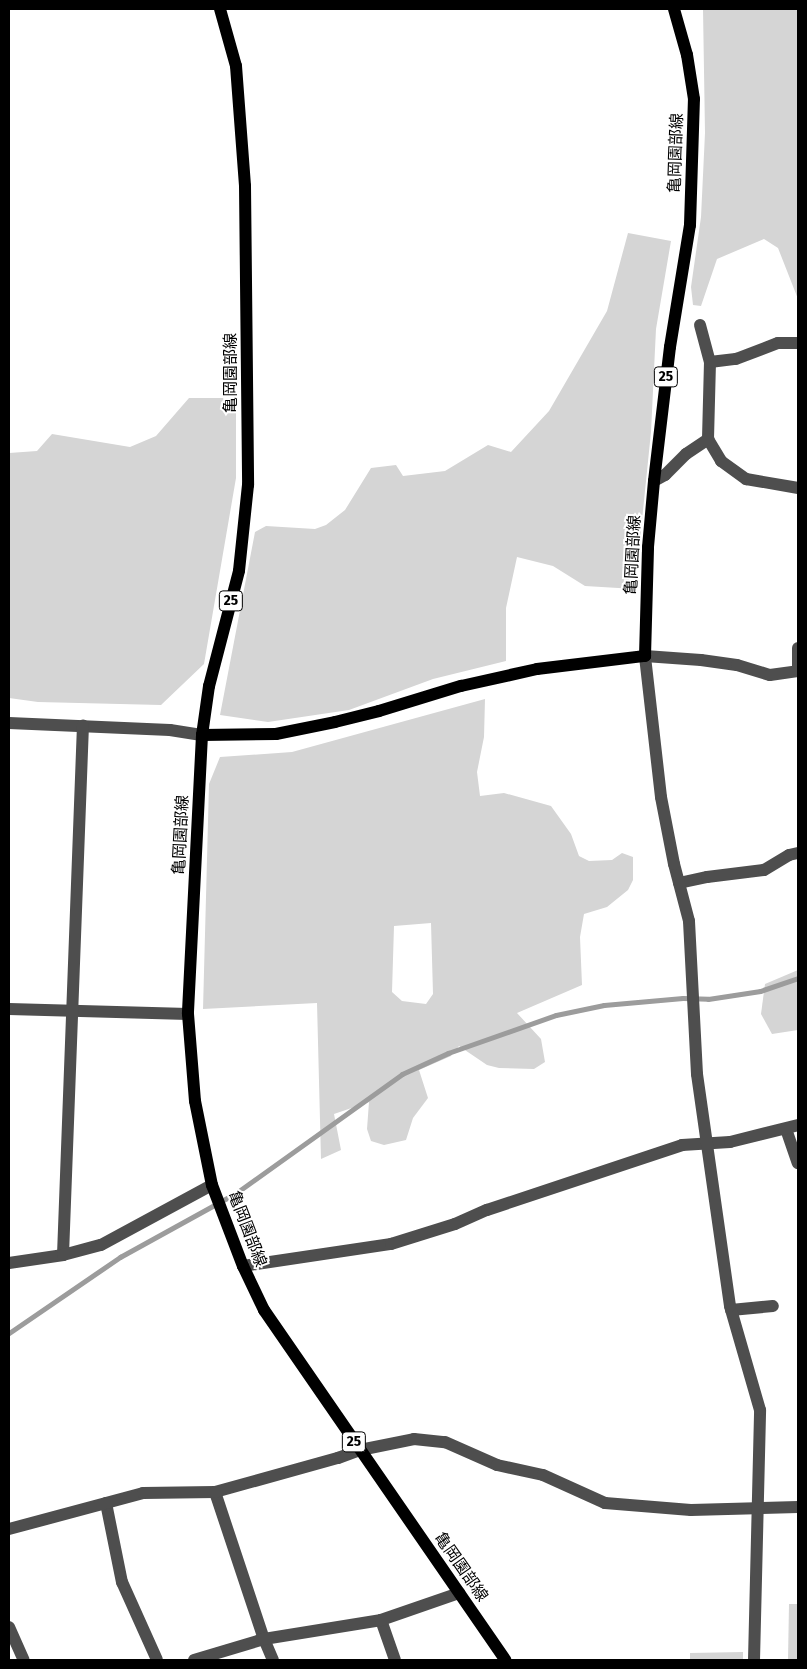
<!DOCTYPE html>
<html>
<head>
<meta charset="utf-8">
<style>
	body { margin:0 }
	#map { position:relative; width:807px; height:1669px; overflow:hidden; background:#fff; font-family:"Fira Sans Condensed","Noto Sans JP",sans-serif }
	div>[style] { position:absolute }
	.green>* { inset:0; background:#d5d5d5 }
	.stream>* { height:5px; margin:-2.5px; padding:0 2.5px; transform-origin:2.5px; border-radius:2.5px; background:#9c9c9c }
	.minor>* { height:12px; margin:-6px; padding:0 6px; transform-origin:6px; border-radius:6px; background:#4e4e4e }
	.major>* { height:12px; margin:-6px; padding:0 6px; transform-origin:6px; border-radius:6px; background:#000 }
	span { translate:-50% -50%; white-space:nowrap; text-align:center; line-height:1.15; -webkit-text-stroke:4px #fff; paint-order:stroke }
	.shield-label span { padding:1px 4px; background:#fff; border:1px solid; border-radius:4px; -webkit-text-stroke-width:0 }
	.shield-label { font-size:15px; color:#000; font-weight:700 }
	.street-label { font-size:16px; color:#000 }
	.frame { position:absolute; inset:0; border:10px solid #000; pointer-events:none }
</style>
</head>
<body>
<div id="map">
	<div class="green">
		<i style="clip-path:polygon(703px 9px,798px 9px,798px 299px,778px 248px,764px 239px,717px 259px,701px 306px,693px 305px,691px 287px,701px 217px,705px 133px)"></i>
		<i style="clip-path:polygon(628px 233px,671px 241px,656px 329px,651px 432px,635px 589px,585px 586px,553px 566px,517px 557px,506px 608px,506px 661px,433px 679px,349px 710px,268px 722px,220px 715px,255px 532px,266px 526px,315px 529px,326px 525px,345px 510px,371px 468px,396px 465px,403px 476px,445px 471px,488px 445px,511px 452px,549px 411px,607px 311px)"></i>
		<i style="clip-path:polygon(189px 398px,236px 398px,236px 478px,204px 664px,161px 705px,38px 702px,9px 698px,9px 453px,37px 451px,52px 434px,130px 447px,156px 436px)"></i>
		<i style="clip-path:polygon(evenodd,485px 699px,484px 737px,477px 772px,480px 796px,504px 793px,551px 806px,571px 834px,579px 856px,589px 861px,612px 860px,622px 853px,633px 857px,633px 880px,628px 890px,607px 907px,584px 914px,580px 937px,582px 985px,517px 1013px,541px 1039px,545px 1062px,534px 1069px,499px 1068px,487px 1065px,459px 1046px,451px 1056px,419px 1070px,428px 1098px,413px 1118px,406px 1140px,384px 1145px,371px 1141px,367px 1129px,369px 1102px,334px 1114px,341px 1150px,321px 1159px,317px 1003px,203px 1009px,209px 784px,220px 757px,292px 752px,485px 699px,431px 923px,433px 994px,426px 1004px,402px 1001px,392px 992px,394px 926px,431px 923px)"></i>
		<i style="clip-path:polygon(798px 970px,798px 1030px,772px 1034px,761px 1014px,765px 984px)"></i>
		<i style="clip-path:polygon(789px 1604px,798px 1604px,798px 1660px,788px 1660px)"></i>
		<i style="clip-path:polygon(743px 1652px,743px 1660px,690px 1660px,690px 1653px)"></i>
	</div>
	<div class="stream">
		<i style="left:9px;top:1333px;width:135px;rotate:-34.4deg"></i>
		<i style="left:120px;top:1257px;width:132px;rotate:-28.9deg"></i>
		<i style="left:236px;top:1193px;width:204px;rotate:-35.6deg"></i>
		<i style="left:402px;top:1074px;width:51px;rotate:-24.5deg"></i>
		<i style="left:448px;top:1053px;width:114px;rotate:-19.4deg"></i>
		<i style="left:556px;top:1015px;width:49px;rotate:-11.8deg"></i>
		<i style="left:604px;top:1005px;width:79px;rotate:-5.1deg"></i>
		<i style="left:683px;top:998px;width:25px;rotate:2deg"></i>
		<i style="left:708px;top:999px;width:53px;rotate:-8.7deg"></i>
		<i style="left:760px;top:991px;width:40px;rotate:-18.9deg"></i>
	</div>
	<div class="minor">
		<i style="left:700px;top:325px;width:38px;rotate:75deg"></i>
		<i style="left:710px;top:362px;width:77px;rotate:91.5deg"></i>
		<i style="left:708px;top:439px;width:26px;rotate:59deg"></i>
		<i style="left:721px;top:461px;width:31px;rotate:36deg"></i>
		<i style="left:746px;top:479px;width:53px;rotate:9.8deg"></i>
		<i style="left:710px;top:362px;width:26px;rotate:-7deg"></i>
		<i style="left:736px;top:359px;width:45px;rotate:-20.9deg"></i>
		<i style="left:778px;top:343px;width:20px"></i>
		<i style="left:654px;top:481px;width:13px;rotate:-29deg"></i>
		<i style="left:665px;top:475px;width:30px;rotate:-45deg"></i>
		<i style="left:686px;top:454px;width:27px;rotate:-34deg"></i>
		<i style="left:9px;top:723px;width:161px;rotate:2.5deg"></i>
		<i style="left:170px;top:730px;width:32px;rotate:9deg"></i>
		<i style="left:679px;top:883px;width:29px;rotate:-12deg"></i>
		<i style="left:707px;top:877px;width:57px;rotate:-7deg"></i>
		<i style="left:764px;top:870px;width:29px;rotate:-31deg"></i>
		<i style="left:789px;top:855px;width:9px;rotate:-13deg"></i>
		<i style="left:9px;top:1009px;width:179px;rotate:1.6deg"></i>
		<i style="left:786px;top:1129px;width:36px;rotate:71deg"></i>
		<i style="left:63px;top:1255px;width:530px;rotate:-87.84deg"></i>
		<i style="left:9px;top:1263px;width:55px;rotate:-8.4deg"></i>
		<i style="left:63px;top:1255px;width:39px;rotate:-15deg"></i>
		<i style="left:101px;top:1245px;width:126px;rotate:-28.4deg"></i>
		<i style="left:243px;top:1266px;width:150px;rotate:-8.5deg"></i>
		<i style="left:391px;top:1244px;width:67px;rotate:-17.4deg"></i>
		<i style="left:455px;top:1224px;width:35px;rotate:-24deg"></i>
		<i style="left:487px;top:1210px;width:206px;rotate:-18.4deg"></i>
		<i style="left:682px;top:1145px;width:48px;rotate:-3.6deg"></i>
		<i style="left:730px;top:1142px;width:70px;rotate:-14deg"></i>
		<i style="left:731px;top:1310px;width:42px;rotate:-5.4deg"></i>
		<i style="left:215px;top:1492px;width:155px;rotate:71.6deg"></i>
		<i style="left:264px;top:1639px;width:23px;rotate:67deg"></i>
		<i style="left:106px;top:1503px;width:81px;rotate:78.6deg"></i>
		<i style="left:122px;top:1582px;width:85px;rotate:65.8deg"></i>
		<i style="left:9px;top:1529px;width:139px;rotate:-15deg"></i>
		<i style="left:143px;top:1493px;width:72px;rotate:-0.8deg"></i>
		<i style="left:215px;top:1492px;width:128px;rotate:-15.5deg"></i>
		<i style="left:338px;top:1458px;width:23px;rotate:-20deg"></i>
		<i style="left:360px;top:1450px;width:55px;rotate:-11.5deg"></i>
		<i style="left:414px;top:1439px;width:31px;rotate:6deg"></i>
		<i style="left:445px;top:1442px;width:57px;rotate:23.9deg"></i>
		<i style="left:497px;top:1465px;width:47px;rotate:12.3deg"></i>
		<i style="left:543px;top:1475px;width:68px;rotate:24.3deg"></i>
		<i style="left:605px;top:1503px;width:86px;rotate:4.7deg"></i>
		<i style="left:691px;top:1510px;width:107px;rotate:-1.6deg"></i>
		<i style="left:381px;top:1620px;width:42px;rotate:70.7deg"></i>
		<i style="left:9px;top:1627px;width:36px;rotate:66deg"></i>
		<i style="left:194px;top:1660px;width:73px;rotate:-16.7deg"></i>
		<i style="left:264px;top:1639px;width:119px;rotate:-9.2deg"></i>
		<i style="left:381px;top:1620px;width:83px;rotate:-19.1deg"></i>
		<i style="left:754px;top:1660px;width:250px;rotate:-88.6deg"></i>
		<i style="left:760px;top:1410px;width:108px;rotate:-106.1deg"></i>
		<i style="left:730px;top:1306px;width:234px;rotate:-98.1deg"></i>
		<i style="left:697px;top:1074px;width:153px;rotate:-93deg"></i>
		<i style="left:689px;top:921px;width:59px;rotate:-104.7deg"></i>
		<i style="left:674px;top:864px;width:68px;rotate:-101deg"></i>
		<i style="left:661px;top:797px;width:142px;rotate:-96.5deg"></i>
		<i style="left:645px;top:656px;width:56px;rotate:4.1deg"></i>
		<i style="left:701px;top:660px;width:36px;rotate:8deg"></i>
		<i style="left:737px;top:665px;width:34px;rotate:17deg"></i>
		<i style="left:770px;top:675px;width:28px;rotate:-8deg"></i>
		<i style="left:798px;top:671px;width:23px;rotate:-90deg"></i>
	</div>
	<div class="major">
		<i style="left:220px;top:9px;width:59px;rotate:74.3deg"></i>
		<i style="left:236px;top:66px;width:120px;rotate:85.7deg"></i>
		<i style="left:245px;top:186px;width:299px;rotate:89.4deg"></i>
		<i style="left:248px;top:485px;width:86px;rotate:96deg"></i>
		<i style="left:239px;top:571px;width:119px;rotate:104.6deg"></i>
		<i style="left:209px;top:686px;width:49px;rotate:98.1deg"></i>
		<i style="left:202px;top:735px;width:279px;rotate:92.9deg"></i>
		<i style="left:188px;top:1014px;width:87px;rotate:85.4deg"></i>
		<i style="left:195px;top:1101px;width:86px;rotate:78.6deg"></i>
		<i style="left:212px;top:1185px;width:87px;rotate:69.1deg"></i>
		<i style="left:243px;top:1266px;width:49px;rotate:64.5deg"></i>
		<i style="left:264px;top:1310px;width:425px;rotate:55.4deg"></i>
		<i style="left:202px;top:735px;width:74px;rotate:-0.8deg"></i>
		<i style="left:276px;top:734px;width:60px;rotate:-11.5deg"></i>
		<i style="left:335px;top:722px;width:45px;rotate:-14deg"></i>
		<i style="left:379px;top:711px;width:86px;rotate:-17deg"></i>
		<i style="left:461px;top:686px;width:78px;rotate:-12.6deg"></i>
		<i style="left:537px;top:669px;width:109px;rotate:-6.9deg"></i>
		<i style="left:645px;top:656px;width:109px;rotate:-88.4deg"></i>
		<i style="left:648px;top:547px;width:66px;rotate:-84.8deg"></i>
		<i style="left:654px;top:481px;width:135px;rotate:-83.2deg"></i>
		<i style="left:670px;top:347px;width:124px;rotate:-80.7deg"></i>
		<i style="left:690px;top:225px;width:126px;rotate:-88.2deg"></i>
		<i style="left:694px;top:99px;width:45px;rotate:-99deg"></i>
		<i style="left:687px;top:55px;width:48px;rotate:-105.8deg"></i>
	</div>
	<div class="shield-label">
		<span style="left:666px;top:377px">25</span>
		<span style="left:231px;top:601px">25</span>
		<span style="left:354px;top:1442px">25</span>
	</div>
	<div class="street-label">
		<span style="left:676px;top:153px;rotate:-88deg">亀岡園部線</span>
		<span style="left:231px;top:373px;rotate:-90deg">亀岡園部線</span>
		<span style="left:633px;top:555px;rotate:-87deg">亀岡園部線</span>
		<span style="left:181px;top:835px;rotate:-87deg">亀岡園部線</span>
		<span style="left:247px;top:1229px;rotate:69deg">亀岡園部線</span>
		<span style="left:461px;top:1567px;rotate:55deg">亀岡園部線</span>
	</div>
	<div class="frame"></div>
</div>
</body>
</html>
